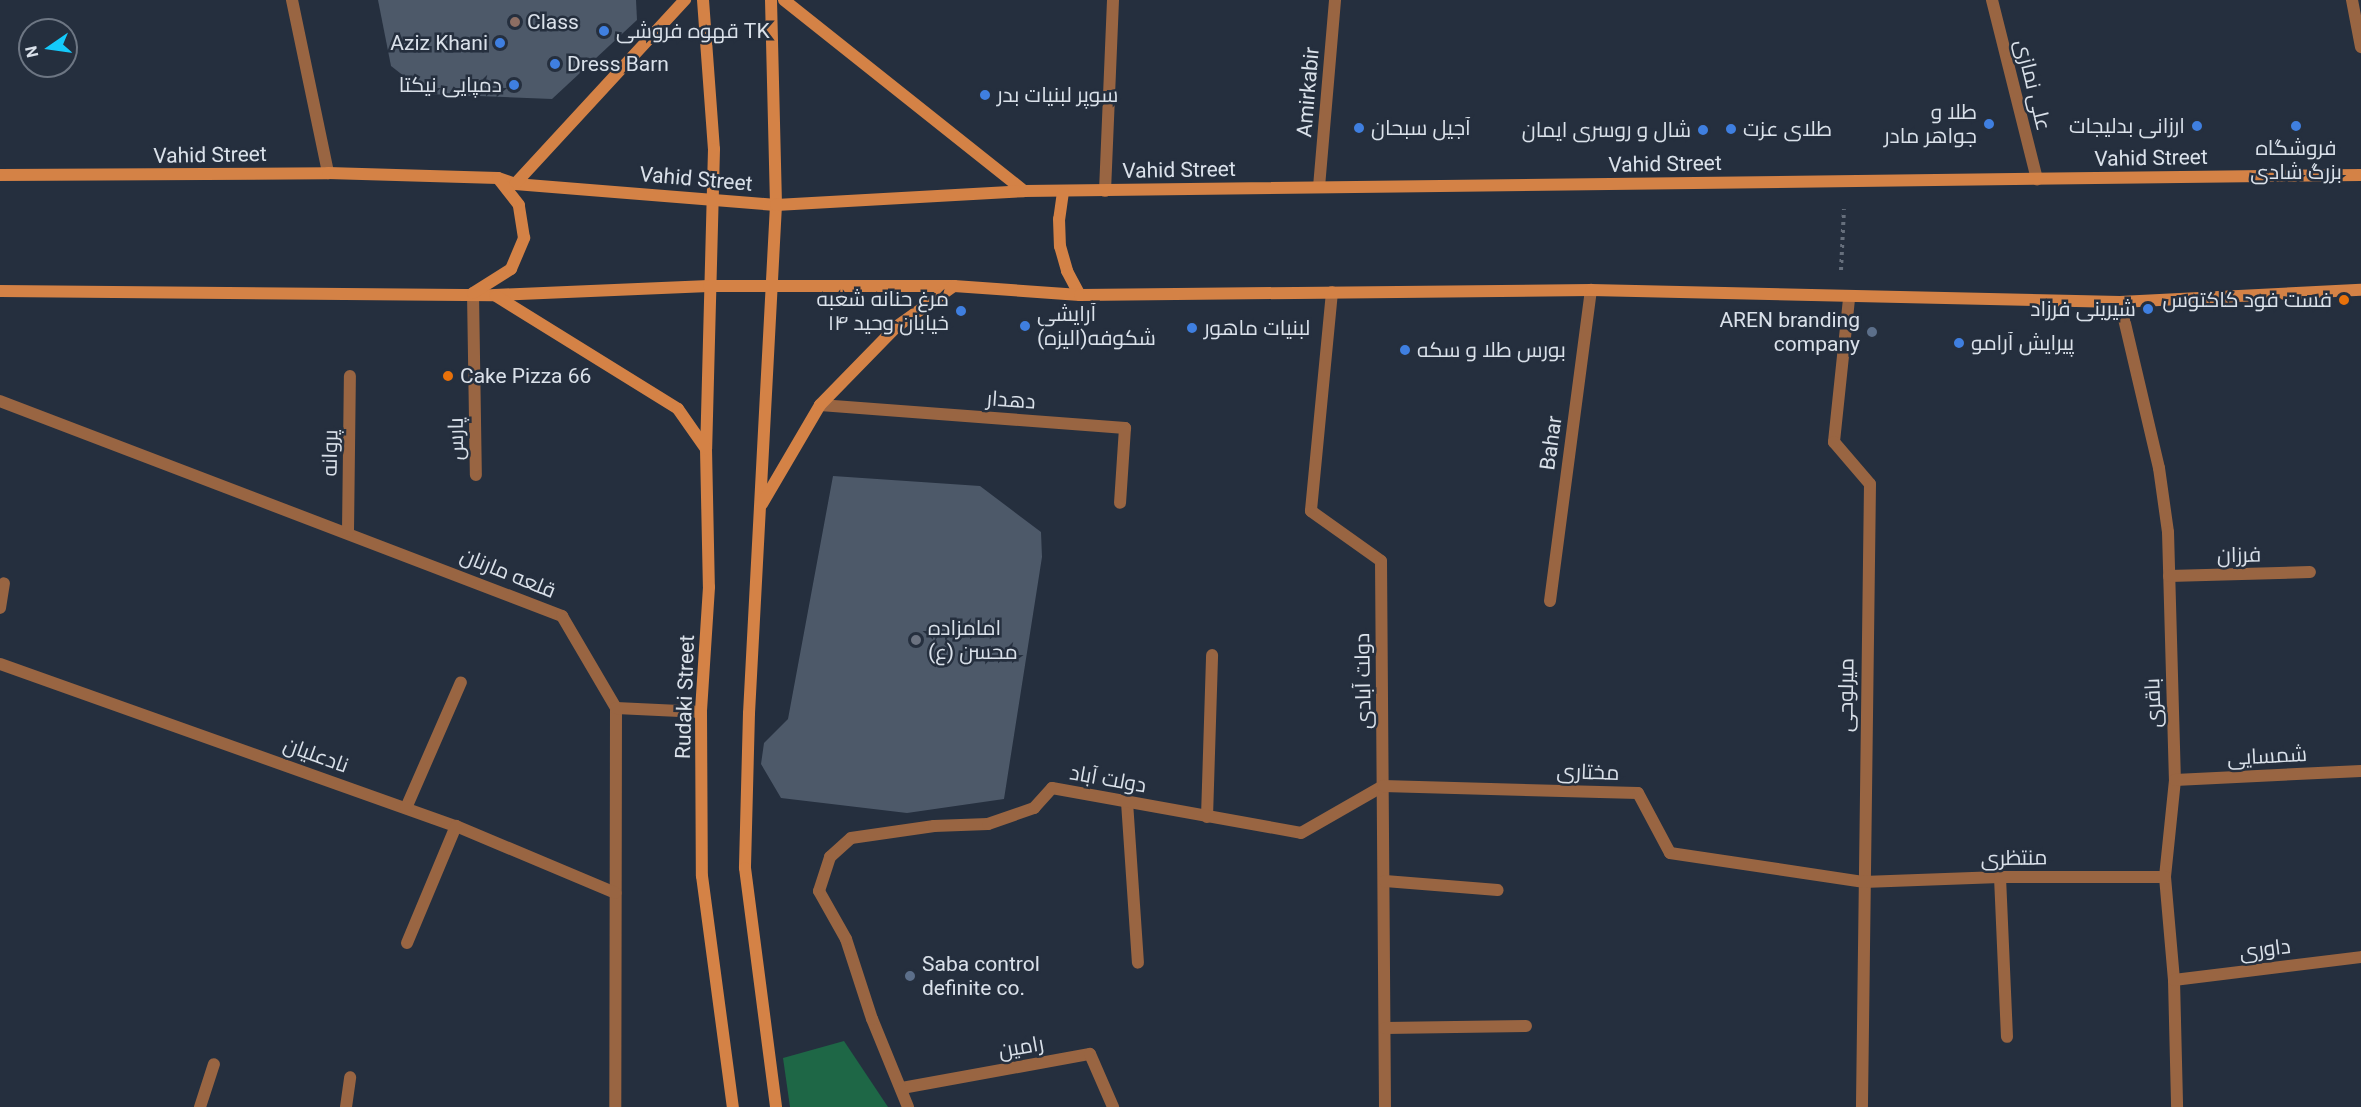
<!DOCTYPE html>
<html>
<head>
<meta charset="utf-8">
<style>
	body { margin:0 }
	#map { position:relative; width:2361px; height:1107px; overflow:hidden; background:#252f3e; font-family:Roboto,Cairo,sans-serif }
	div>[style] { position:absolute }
	.green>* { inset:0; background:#1e6746 }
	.building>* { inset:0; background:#4d5969 }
	.path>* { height:4px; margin-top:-2px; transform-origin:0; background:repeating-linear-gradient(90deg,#666f7c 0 3px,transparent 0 7.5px) }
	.street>* { height:12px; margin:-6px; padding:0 6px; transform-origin:6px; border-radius:6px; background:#996542 }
	.secondary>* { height:12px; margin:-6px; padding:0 6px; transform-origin:6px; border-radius:6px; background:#d48246 }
	.dots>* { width:16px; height:16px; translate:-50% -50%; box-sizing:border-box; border:3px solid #252f3e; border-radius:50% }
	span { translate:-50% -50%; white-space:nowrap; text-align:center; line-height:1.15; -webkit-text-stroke:5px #252f3e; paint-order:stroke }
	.poi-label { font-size:21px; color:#dae1ea }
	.left { translate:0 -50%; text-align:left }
	.right { translate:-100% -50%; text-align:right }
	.street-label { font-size:21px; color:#dae1ea }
	.north { position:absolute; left:18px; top:18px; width:60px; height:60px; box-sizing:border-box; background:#252f3e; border:2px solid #6d7683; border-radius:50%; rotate:257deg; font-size:16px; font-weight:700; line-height:24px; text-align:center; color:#dae1ea }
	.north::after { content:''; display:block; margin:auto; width:21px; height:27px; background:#14cafb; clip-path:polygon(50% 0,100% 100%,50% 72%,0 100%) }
</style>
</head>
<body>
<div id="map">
	<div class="green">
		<i style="clip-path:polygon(844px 1041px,888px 1107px,790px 1107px,783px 1058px)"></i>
	</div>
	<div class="building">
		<i style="clip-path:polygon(378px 0,636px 0,637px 20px,552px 99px,427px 94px,391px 66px)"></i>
		<i style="clip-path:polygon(833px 476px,980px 486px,1041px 532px,1042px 557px,1004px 799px,907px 813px,781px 798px,761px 764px,764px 743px,788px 719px)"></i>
	</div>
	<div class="path">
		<i style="left:1841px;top:270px;width:61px;rotate:-87.2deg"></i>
	</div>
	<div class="street">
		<i style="left:292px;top:0;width:177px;rotate:78.2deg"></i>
		<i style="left:1992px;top:0;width:185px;rotate:75.9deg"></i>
		<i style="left:2352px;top:0;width:48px;rotate:79.2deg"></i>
		<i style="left:1319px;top:187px;width:188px;rotate:-85.1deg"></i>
		<i style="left:1105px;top:191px;width:191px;rotate:-87.6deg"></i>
		<i style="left:1332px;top:292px;width:220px;rotate:95.5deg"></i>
		<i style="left:1311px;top:511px;width:86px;rotate:35.5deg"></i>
		<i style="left:1381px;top:561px;width:546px;rotate:89.58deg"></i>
		<i style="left:473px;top:293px;width:182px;rotate:89.1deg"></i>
		<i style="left:1849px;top:299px;width:144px;rotate:96deg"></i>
		<i style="left:1834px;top:442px;width:55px;rotate:49.4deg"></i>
		<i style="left:1870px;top:484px;width:623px;rotate:90.74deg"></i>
		<i style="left:2120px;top:302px;width:171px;rotate:76.8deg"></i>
		<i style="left:2159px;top:468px;width:65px;rotate:82deg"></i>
		<i style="left:2168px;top:532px;width:248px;rotate:88.4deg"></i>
		<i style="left:2175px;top:780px;width:98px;rotate:95.9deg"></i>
		<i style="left:2165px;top:877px;width:103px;rotate:85deg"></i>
		<i style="left:2174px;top:980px;width:127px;rotate:88.6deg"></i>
		<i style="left:0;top:401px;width:602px;rotate:20.93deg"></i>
		<i style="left:562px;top:616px;width:107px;rotate:59.6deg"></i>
		<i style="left:616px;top:708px;width:399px;rotate:90.1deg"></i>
		<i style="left:820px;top:405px;width:306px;rotate:4.3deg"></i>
		<i style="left:1125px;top:428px;width:75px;rotate:93.8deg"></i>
		<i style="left:348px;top:531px;width:155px;rotate:-89.3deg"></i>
		<i style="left:2169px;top:576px;width:141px;rotate:-1.6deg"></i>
		<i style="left:1550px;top:601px;width:314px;rotate:-82.5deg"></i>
		<i style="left:0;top:608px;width:25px;rotate:-81deg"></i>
		<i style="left:0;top:664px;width:484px;rotate:19.6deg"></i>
		<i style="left:456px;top:826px;width:173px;rotate:22.8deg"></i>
		<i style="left:616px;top:708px;width:85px;rotate:2.7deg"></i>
		<i style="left:2175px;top:780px;width:186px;rotate:-2.8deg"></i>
		<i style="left:1127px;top:802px;width:161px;rotate:86.1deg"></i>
		<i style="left:406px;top:808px;width:137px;rotate:-66.4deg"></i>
		<i style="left:1207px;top:817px;width:162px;rotate:-88.2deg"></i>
		<i style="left:2000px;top:877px;width:160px;rotate:87.5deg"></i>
		<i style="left:1385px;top:881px;width:113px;rotate:4.6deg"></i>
		<i style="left:407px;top:943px;width:127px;rotate:-67.3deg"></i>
		<i style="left:2174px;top:980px;width:188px;rotate:-7deg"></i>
		<i style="left:1385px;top:1028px;width:141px;rotate:-0.8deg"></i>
		<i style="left:902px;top:1088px;width:191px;rotate:-10.3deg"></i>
		<i style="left:1090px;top:1054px;width:58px;rotate:66.5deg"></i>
		<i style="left:200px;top:1107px;width:45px;rotate:-72deg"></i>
		<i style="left:346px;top:1107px;width:30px;rotate:-82deg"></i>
		<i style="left:908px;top:1107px;width:95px;rotate:-112.2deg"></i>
		<i style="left:872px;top:1019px;width:84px;rotate:-108deg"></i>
		<i style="left:846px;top:939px;width:55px;rotate:-119.4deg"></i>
		<i style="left:819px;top:891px;width:36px;rotate:-72deg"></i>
		<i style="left:830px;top:857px;width:28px;rotate:-42deg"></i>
		<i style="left:851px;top:838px;width:84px;rotate:-8.2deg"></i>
		<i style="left:934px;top:826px;width:54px;rotate:-2.1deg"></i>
		<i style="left:988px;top:824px;width:49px;rotate:-19.2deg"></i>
		<i style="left:1034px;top:808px;width:27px;rotate:-48deg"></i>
		<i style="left:1052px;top:788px;width:253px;rotate:10.2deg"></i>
		<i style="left:1301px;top:833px;width:95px;rotate:-29.8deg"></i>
		<i style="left:1383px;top:786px;width:255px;rotate:1.6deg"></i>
		<i style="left:1638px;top:793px;width:68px;rotate:61.9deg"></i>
		<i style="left:1670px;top:853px;width:195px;rotate:8.5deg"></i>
		<i style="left:1863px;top:882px;width:137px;rotate:-2.1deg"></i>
		<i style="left:2000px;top:877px;width:165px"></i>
	</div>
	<div class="secondary">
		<i style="left:703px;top:0;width:149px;rotate:85.8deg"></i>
		<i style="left:714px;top:149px;width:300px;rotate:91.5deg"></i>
		<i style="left:706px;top:449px;width:138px;rotate:88.8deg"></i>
		<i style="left:709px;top:587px;width:125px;rotate:93.7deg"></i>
		<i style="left:701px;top:712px;width:164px;rotate:89.7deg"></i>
		<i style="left:702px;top:876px;width:233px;rotate:82.4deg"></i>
		<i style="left:771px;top:0;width:205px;rotate:88.6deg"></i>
		<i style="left:776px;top:205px;width:509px;rotate:93.04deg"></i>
		<i style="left:749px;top:713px;width:155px;rotate:91.5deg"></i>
		<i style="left:745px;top:868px;width:241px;rotate:82.6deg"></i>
		<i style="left:784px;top:0;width:307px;rotate:38.5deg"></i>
		<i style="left:0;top:175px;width:328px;rotate:-0.3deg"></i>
		<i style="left:328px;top:173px;width:170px;rotate:1.7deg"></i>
		<i style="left:498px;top:178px;width:18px;rotate:19deg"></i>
		<i style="left:515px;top:184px;width:262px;rotate:4.6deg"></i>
		<i style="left:776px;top:205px;width:248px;rotate:-3.2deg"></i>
		<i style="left:1024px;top:191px;width:1337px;rotate:-0.69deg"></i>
		<i style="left:515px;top:184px;width:251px;rotate:-47.3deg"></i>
		<i style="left:1063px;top:192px;width:27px;rotate:98deg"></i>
		<i style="left:1059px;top:219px;width:27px;rotate:88deg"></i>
		<i style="left:1060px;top:246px;width:26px;rotate:74deg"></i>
		<i style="left:1067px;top:271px;width:27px;rotate:62deg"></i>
		<i style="left:0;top:291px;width:495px;rotate:0.5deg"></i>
		<i style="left:495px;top:295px;width:214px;rotate:-2.4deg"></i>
		<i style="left:709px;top:286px;width:245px"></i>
		<i style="left:954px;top:286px;width:126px;rotate:4.1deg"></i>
		<i style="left:1080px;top:295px;width:511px;rotate:-0.56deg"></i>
		<i style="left:1591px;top:290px;width:529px;rotate:1.3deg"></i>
		<i style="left:2120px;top:302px;width:241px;rotate:-2.9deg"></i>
		<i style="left:473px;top:293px;width:45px;rotate:-32.3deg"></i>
		<i style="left:511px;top:269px;width:34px;rotate:-67deg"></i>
		<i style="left:524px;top:238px;width:33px;rotate:-99deg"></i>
		<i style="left:519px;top:205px;width:34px;rotate:-128deg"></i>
		<i style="left:496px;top:296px;width:214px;rotate:31.8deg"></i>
		<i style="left:678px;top:409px;width:49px;rotate:55deg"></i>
		<i style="left:762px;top:504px;width:115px;rotate:-59.6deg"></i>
		<i style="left:820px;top:405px;width:109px;rotate:-45.7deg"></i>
		<i style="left:896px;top:327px;width:71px;rotate:-35.3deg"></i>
	</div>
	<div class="dots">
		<i style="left:515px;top:22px;background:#8d6e63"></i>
		<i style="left:604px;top:31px;background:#3f7fe0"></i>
		<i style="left:500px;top:43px;background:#3f7fe0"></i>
		<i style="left:555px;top:64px;background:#3f7fe0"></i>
		<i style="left:514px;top:85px;background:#3f7fe0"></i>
		<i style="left:985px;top:95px;background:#3f7fe0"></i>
		<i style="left:1989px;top:124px;background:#3f7fe0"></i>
		<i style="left:2197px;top:126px;background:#3f7fe0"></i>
		<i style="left:2296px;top:126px;background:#3f7fe0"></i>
		<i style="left:1359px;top:128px;background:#3f7fe0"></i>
		<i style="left:1731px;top:129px;background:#3f7fe0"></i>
		<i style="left:1703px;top:130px;background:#3f7fe0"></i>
		<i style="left:2344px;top:300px;background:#e8710a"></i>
		<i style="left:2148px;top:309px;background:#3f7fe0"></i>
		<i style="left:961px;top:311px;background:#3f7fe0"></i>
		<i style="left:1025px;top:326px;background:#3f7fe0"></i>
		<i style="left:1192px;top:328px;background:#3f7fe0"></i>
		<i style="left:1872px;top:332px;background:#5c6f8a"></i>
		<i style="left:1959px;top:343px;background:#3f7fe0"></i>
		<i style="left:1405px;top:350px;background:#3f7fe0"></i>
		<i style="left:448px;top:376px;background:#e8710a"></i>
		<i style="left:916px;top:640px;background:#6b7280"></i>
		<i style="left:910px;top:976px;background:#5c6f8a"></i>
	</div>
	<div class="poi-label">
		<span class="left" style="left:527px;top:22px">Class</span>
		<span class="left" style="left:616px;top:31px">قهوه فروشی TK</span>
		<span class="right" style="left:488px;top:43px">Aziz Khani</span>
		<span class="left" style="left:567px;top:64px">Dress Barn</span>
		<span class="right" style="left:502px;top:85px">دمپایی نیکتا</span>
		<span class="left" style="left:997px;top:95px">سوپر لبنیات بدر</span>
		<span class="right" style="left:1977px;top:124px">طلا و<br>جواهر مادر</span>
		<span class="right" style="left:2185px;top:126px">ارزانی بدلیجات</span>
		<span class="left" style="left:1371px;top:128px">آجیل سبحان</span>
		<span class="left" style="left:1743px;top:129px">طلای عزت</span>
		<span class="right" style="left:1691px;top:130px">شال و روسری ایمان</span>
		<span style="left:2296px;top:160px">فروشگاه<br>بزرگ شادی</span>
		<span class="right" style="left:949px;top:311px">مرغ حنانه شعبه<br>۱۴ خیابان وحید</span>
		<span class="right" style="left:2332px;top:300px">فست فود کاکتوس</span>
		<span class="right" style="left:2136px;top:309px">شیرینی فرزاد</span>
		<span class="left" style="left:1037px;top:326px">آرایشی<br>شکوفه(الیزه)</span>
		<span class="right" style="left:1860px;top:332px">AREN branding<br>company</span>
		<span class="left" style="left:1204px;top:328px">لبنیات ماهور</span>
		<span class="left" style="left:1971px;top:343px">پیرایش آرامو</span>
		<span class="left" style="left:1417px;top:350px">بورس طلا و سکه</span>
		<span class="left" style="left:460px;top:376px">Cake Pizza 66</span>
		<span class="left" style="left:928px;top:640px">امامزاده<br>محسن (ع)</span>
		<span class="left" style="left:922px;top:976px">Saba control<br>definite co.</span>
	</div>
	<div class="street-label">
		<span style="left:2033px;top:85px;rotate:76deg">علی نمازی</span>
		<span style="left:1308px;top:92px;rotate:-85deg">Amirkabir</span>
		<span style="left:210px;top:155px;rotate:-1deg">Vahid Street</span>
		<span style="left:2151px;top:158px;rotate:-1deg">Vahid Street</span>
		<span style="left:1665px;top:164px;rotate:-1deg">Vahid Street</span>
		<span style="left:1179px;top:170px;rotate:-1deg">Vahid Street</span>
		<span style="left:696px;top:179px;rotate:5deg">Vahid Street</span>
		<span style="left:1011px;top:400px;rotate:4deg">دهدار</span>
		<span style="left:456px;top:439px;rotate:-91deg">پارس</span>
		<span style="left:1551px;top:443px;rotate:-82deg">Bahar</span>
		<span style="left:330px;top:453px;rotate:-89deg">پروانه</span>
		<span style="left:2239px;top:555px;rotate:-1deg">فرزان</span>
		<span style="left:508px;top:573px;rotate:22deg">قلعه مارنان</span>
		<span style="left:1363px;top:681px;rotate:-91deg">دولت آبادی</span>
		<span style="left:1846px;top:695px;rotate:-89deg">میرلوحی</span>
		<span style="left:685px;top:697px;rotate:-88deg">Rudaki Street</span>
		<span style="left:2153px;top:703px;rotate:-92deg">باقری</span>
		<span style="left:316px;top:755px;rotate:20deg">نادعلیان</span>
		<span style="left:2267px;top:756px;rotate:-3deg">شمسایی</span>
		<span style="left:1588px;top:772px;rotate:2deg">مختاری</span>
		<span style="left:1108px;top:779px;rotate:10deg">دولت آباد</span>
		<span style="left:2014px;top:858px;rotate:-1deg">منتظری</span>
		<span style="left:2265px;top:949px;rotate:-7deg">داوری</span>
		<span style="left:1021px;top:1047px;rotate:-10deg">رامین</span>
	</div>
	<div class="north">N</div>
</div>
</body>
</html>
